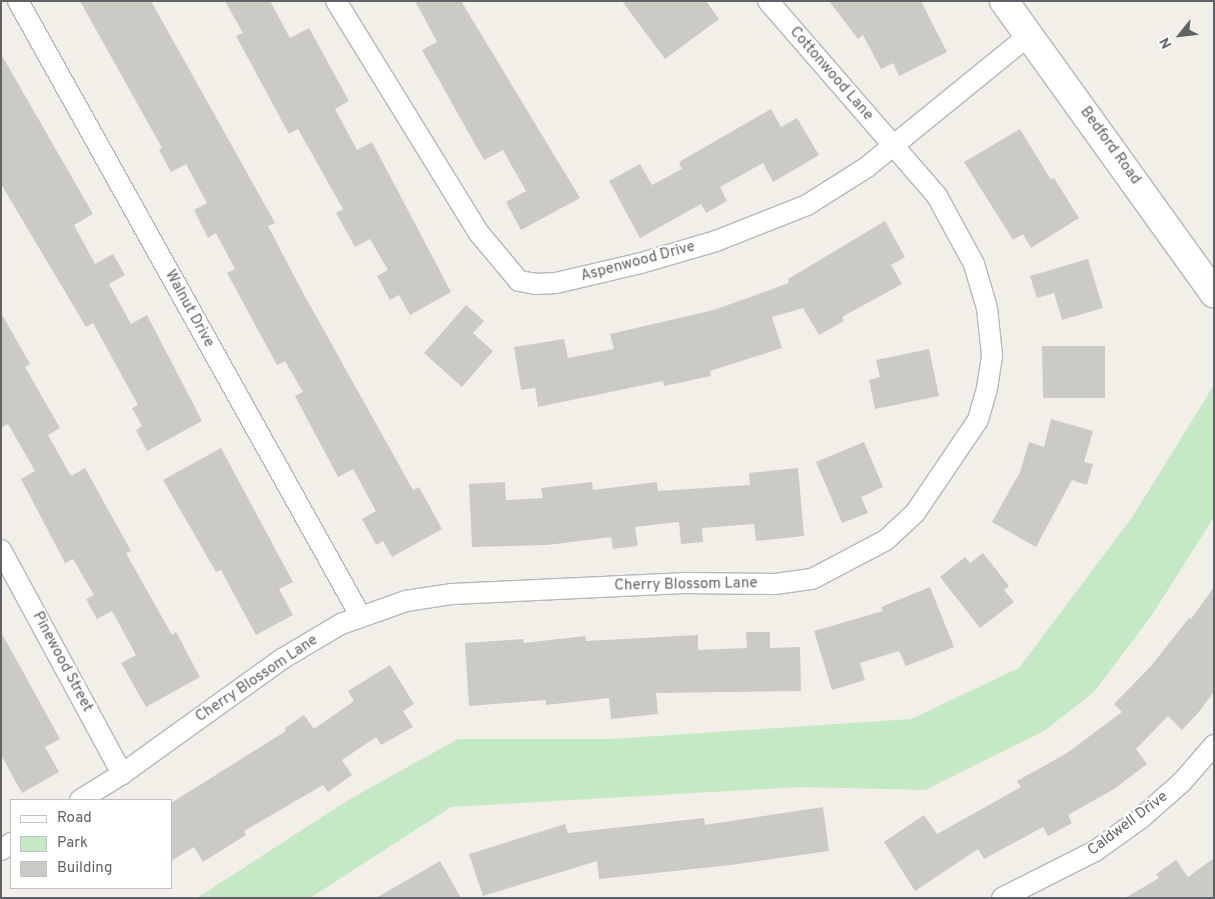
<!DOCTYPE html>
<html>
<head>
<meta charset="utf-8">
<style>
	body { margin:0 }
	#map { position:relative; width:1215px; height:899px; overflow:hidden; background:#f1efe8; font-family:Overpass,sans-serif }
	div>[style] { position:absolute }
	.green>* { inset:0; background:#c5e8c5 }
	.building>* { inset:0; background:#cccac5 }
	.roads { filter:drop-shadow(1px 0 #b5b8bc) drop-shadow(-1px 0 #b5b8bc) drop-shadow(0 1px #b5b8bc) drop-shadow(0 -1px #b5b8bc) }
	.minor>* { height:20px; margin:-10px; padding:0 10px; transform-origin:10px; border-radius:10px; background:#fff }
	.secondary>* { height:28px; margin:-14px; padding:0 14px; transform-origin:14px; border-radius:14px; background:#fff }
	span { translate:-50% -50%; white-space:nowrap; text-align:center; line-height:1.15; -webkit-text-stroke:4px #fff; paint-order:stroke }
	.street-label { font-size:15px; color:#5f6368 }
	.frame { position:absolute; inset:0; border:2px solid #5f6368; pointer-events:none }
	.legend { position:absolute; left:10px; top:799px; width:162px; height:90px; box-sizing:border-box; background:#fff; border:1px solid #bfc1c3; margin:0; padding:6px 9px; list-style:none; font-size:15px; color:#5f6368 }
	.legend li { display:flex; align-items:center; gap:10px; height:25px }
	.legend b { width:25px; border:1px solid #bfc1c3 }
	.north { position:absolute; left:1155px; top:10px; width:50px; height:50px; -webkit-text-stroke:4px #fff; paint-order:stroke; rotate:241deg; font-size:14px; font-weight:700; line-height:20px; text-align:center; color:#5f6368 }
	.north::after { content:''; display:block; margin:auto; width:18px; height:22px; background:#5f6368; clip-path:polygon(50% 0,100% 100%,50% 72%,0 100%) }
</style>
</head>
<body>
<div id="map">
	<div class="green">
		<i style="clip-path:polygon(1214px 385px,1214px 517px,1152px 615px,1094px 692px,1044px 731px,925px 790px,800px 787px,451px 807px,310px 898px,197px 898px,350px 799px,458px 739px,612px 739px,911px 719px,1019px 668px,1133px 516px)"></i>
	</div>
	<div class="building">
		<i style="clip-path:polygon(80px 1px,151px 1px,275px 223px,268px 226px,302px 291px,413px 490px,419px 487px,442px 529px,392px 557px,383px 541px,376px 545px,362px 519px,376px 511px,353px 469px,338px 477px,295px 396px,303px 392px,285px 361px,277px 365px,227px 273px,235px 269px,216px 233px,208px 238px,194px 210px,207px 203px,186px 164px,171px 172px,159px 150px,162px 148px)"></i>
		<i style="clip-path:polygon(225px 1px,270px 1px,290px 38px,309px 28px,349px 101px,335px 109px,357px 150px,372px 142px,451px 292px,410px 315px,399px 295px,390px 300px,377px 276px,388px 270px,370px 239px,355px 247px,336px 213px,343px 209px,298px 129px,289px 134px,236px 36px,243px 33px)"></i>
		<i style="clip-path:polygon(415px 1px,461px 1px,580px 198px,521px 230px,506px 202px,526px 191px,503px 150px,484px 160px,422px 50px,437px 42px)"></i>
		<i style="clip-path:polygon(622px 1px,706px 1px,719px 19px,665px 59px)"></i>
		<i style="clip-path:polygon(829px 1px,921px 1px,947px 52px,899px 76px,893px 63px,881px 69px,863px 35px,858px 39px)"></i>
		<i style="clip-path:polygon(1px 54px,93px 214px,74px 225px,95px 264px,113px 254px,125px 275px,109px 284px,131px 324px,147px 315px,202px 421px,147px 451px,136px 430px,142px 426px,132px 408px,138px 405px,93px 323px,86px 327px,1px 184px)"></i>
		<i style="clip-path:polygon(771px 109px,781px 127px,797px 118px,819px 155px,773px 182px,763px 163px,720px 187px,727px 201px,706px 213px,701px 204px,640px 238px,609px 181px,640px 164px,652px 185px,682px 169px,679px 162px)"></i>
		<i style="clip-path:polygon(1020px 129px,1051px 180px,1054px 178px,1079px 218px,1031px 248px,1023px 234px,1013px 240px,964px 162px)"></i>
		<i style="clip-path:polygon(885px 221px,905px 257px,891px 265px,902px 284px,842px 317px,844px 321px,819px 335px,803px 308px,772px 317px,782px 348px,710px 371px,711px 376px,664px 386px,663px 381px,538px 407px,535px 388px,521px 390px,514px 347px,564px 339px,568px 358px,614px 349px,610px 334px,714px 310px,789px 283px,788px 279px)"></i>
		<i style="clip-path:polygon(1088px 259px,1103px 308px,1062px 320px,1054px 293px,1037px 298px,1030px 276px)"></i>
		<i style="clip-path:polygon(466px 305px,484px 321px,473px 333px,493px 351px,462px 387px,424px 353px)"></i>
		<i style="clip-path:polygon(1px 313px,30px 364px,25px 367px,60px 428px,48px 435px,71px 476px,85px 468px,131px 551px,126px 553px,172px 635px,176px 632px,200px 677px,146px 707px,121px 663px,136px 655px,112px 611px,97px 619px,86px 599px,94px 595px,73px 559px,65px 563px,21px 479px,35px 471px,8px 424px,1px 428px)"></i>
		<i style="clip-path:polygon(1042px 346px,1105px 346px,1105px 398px,1043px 398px)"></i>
		<i style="clip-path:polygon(929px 349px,939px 396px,875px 409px,869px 380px,880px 377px,876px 360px)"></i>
		<i style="clip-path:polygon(1051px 419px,1093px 431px,1084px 462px,1093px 464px,1087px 485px,1072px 480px,1036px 547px,992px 522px,1020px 472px,1029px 442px,1044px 447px)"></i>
		<i style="clip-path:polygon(864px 442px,883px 487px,861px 497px,868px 513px,842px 523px,816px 462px)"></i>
		<i style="clip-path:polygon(221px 448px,293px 582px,279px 589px,293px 615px,256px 635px,221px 570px,216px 572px,163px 480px)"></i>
		<i style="clip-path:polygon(798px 468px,804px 536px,756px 541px,754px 524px,702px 528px,703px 542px,681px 544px,679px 522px,635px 527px,638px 546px,613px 549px,611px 537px,548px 545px,472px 547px,469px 484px,505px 482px,506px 500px,543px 498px,541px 488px,592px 482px,593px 490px,657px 482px,658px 491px,750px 485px,749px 473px)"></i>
		<i style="clip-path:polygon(983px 553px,1009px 586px,1004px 590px,1014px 602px,980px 628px,940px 577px,965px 557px,970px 563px)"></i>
		<i style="clip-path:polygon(930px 587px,954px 647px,906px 666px,899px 651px,860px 663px,865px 680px,832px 690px,814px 631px,883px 611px,881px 607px)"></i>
		<i style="clip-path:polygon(1214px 587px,1214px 692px,1198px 713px,1182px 730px,1168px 716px,1136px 749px,1147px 764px,1114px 789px,1068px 815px,1072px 823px,1048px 836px,1043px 827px,984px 859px,978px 849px,915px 891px,884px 842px,924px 815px,937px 834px,1021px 787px,1017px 781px,1067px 753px,1122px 712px,1114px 704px,1151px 666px,1189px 618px,1191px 619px)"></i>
		<i style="clip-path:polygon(1px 632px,60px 739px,45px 747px,59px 772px,22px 793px,1px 755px)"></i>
		<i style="clip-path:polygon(746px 632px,770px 632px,770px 648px,800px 647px,801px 691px,656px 693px,658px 714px,611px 719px,609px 698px,546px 705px,546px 700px,469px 706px,465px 643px,523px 639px,524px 643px,585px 636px,586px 641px,698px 635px,698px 650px,747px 648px)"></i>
		<i style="clip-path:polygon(390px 665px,414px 704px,403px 711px,413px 727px,381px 745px,376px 737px,342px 760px,352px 775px,328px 792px,323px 785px,244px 831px,246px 835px,203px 862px,194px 847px,171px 861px,171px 803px,286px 731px,285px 728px,304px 715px,314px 729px,354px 701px,348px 691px)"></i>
		<i style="clip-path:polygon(823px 807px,829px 851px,731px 865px,599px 879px,597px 861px,483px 896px,469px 854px,565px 824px,568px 833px,704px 818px,705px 825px)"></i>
		<i style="clip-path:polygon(1214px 858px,1214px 898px,1125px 898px,1159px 878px,1156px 874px,1176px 860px,1188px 877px)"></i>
		<i style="clip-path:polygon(440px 861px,461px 898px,376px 898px)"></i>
	</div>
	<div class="roads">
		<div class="minor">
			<i style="left:18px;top:1px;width:705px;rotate:60.89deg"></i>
			<i style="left:336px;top:1px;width:271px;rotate:58.4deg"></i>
			<i style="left:478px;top:232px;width:64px;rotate:50.1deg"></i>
			<i style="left:519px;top:281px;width:17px;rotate:10deg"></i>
			<i style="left:536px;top:284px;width:20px;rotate:-3deg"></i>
			<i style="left:556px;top:283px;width:87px;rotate:-13.2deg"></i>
			<i style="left:641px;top:263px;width:78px;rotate:-16.3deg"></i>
			<i style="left:716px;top:241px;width:98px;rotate:-21.6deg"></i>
			<i style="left:807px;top:205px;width:71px;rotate:-32.3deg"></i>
			<i style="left:867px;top:167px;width:206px;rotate:-39.1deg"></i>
			<i style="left:1px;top:550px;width:255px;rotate:61.6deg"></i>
			<i style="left:80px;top:800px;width:49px;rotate:-31.8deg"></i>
			<i style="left:122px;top:774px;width:197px;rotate:-35.7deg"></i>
			<i style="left:282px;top:659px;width:69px;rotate:-30.7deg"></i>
			<i style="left:341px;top:624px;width:69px;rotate:-19.5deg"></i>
			<i style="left:406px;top:601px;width:47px;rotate:-8.7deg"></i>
			<i style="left:452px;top:594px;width:231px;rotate:-2.7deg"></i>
			<i style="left:683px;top:583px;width:92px;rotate:0.6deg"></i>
			<i style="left:775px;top:584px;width:37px;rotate:-8deg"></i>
			<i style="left:812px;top:579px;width:84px;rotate:-27.8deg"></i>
			<i style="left:886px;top:540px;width:40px;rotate:-43deg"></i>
			<i style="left:915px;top:513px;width:112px;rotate:-55.9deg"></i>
			<i style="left:978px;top:420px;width:33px;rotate:-74deg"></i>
			<i style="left:987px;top:388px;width:33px;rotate:-81deg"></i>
			<i style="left:992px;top:355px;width:47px;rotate:-96.1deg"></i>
			<i style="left:987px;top:308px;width:46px;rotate:-106.5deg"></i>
			<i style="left:974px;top:264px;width:77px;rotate:-118.6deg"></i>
			<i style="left:937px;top:196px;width:258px;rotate:-130.9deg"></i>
			<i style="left:1px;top:850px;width:12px;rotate:-35deg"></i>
			<i style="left:1002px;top:898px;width:104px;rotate:-26.8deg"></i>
			<i style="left:1095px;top:851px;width:55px;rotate:-35.4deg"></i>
			<i style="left:1140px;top:819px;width:56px;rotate:-41.4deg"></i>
			<i style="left:1182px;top:782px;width:49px;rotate:-49.1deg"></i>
		</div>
		<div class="secondary">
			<i style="left:1004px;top:1px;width:360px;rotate:54.3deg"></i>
		</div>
	</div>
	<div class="street-label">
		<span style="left:831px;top:74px;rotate:49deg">Cottonwood Lane</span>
		<span style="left:1110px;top:146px;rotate:54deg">Bedford Road</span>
		<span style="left:638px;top:262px;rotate:-15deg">Aspenwood Drive</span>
		<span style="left:189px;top:309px;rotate:61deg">Walnut Drive</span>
		<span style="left:686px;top:585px;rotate:-1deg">Cherry Blossom Lane</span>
		<span style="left:62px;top:662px;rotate:62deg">Pinewood Street</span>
		<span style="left:257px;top:679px;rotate:-34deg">Cherry Blossom Lane</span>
		<span style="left:1128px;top:824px;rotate:-37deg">Caldwell Drive</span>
	</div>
	<div class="frame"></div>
	<ul class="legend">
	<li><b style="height:6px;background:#fff"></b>Road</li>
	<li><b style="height:14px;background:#c5e8c5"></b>Park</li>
	<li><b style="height:14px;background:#cccac5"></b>Building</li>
	</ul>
	<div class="north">N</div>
</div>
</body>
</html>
